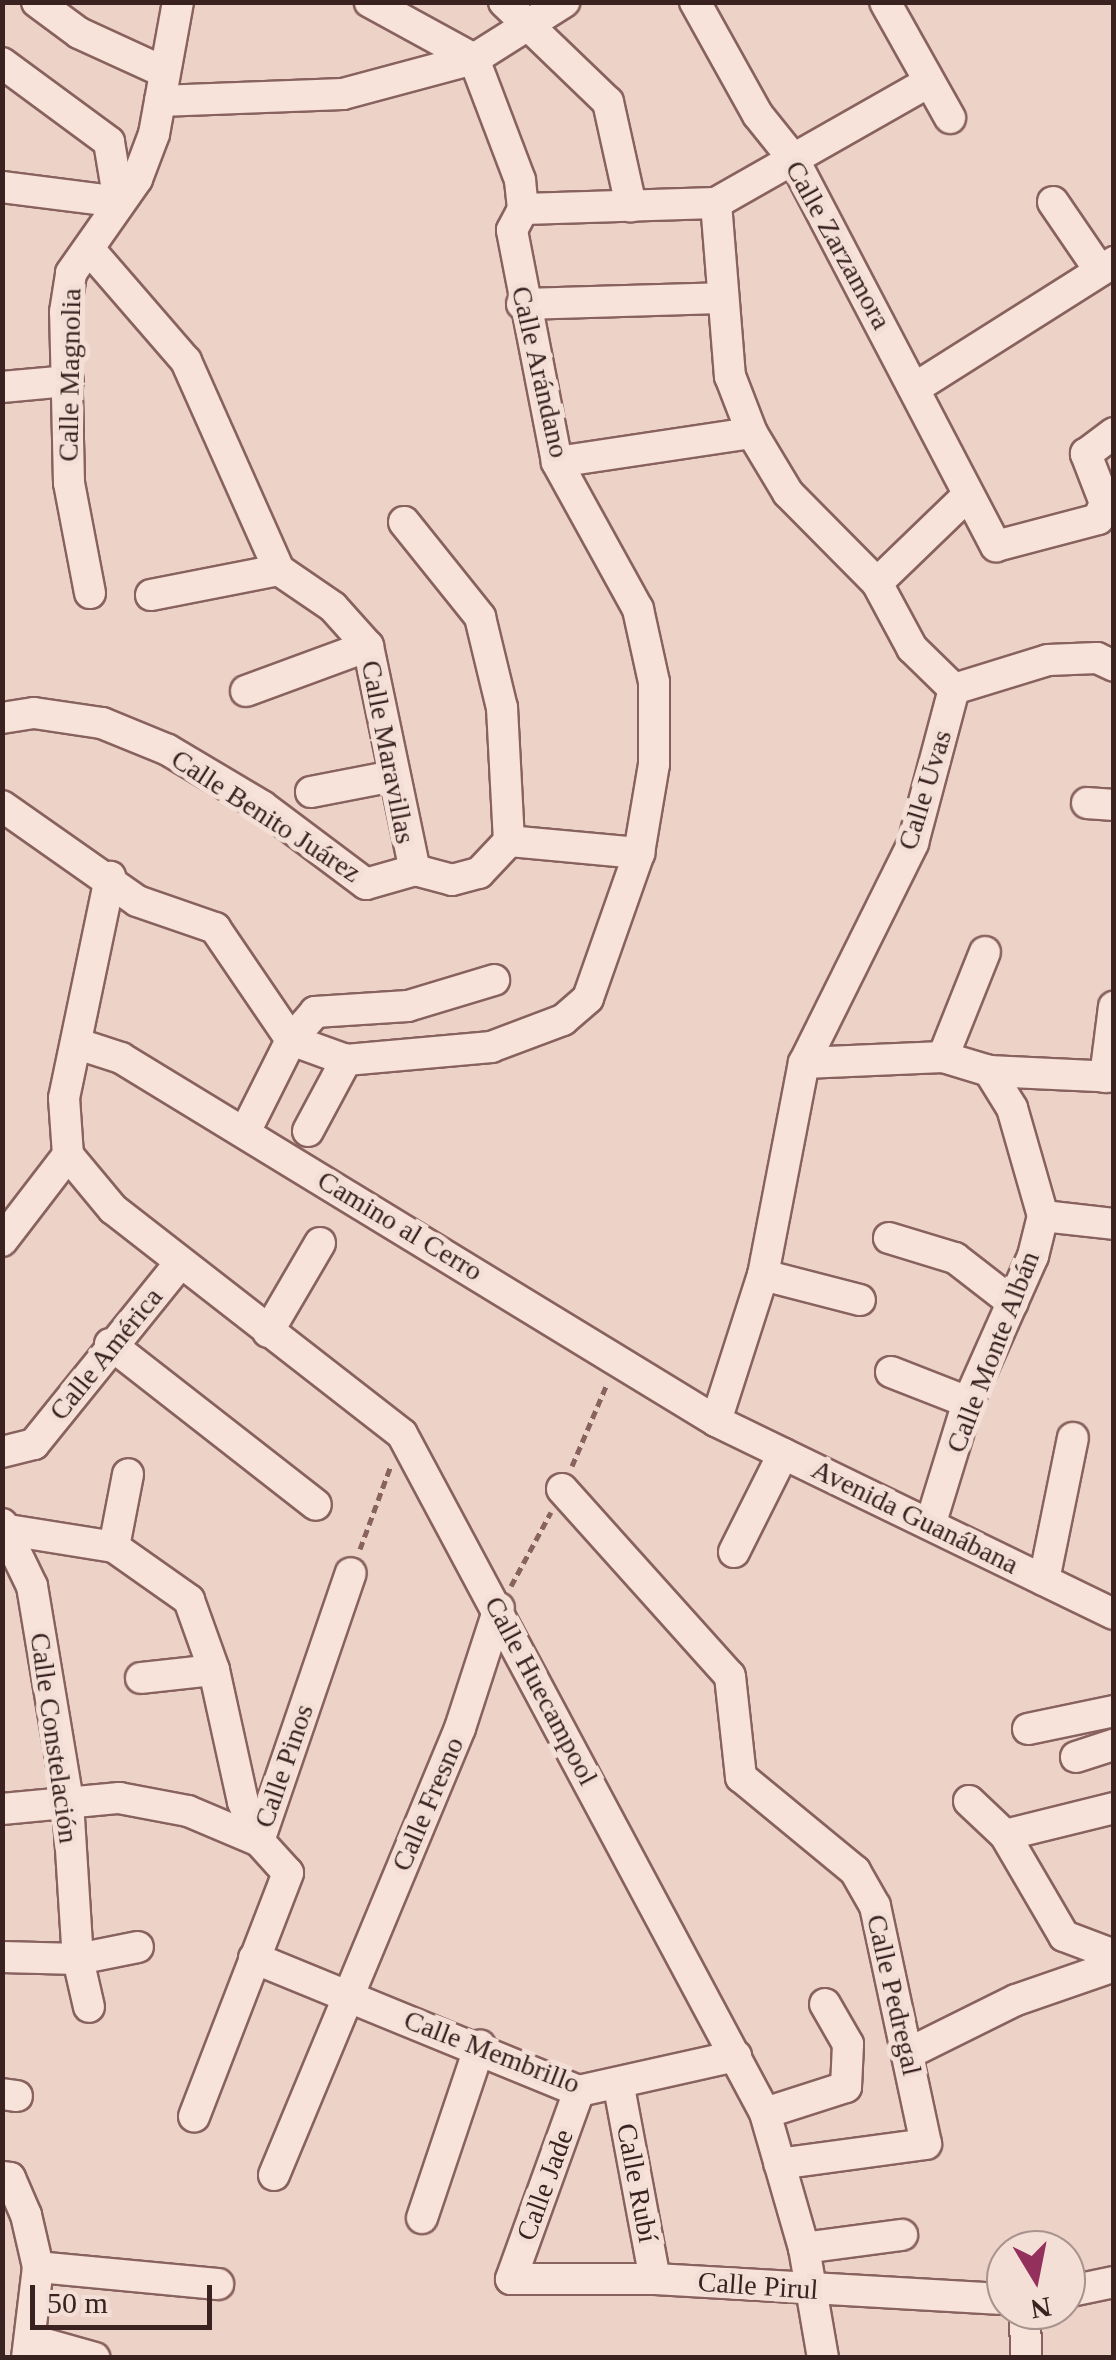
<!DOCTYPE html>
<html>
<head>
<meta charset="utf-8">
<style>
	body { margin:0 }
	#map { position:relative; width:1116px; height:2360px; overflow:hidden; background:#edd2c8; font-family:Georgia,serif }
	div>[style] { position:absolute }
	.path>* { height:5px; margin-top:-2.5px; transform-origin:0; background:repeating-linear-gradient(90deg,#88625e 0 8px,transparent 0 13px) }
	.roads { filter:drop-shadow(2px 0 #88625e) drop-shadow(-2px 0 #88625e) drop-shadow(0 2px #88625e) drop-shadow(0 -2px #88625e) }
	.minor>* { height:30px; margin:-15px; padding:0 15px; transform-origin:15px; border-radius:15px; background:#f8e3db }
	span { translate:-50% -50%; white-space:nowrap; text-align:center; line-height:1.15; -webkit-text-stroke:10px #f4dfd7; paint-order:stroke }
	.street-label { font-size:28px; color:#392220 }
	.frame { position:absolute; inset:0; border:5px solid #392220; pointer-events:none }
	.north { position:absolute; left:986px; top:2230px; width:100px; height:100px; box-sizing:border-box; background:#f4dfd7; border:2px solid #a9938e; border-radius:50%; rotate:170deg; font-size:28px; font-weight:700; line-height:40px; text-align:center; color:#392220 }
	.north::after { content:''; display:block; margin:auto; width:35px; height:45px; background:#94305c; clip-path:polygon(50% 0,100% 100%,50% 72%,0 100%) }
	.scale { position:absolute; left:30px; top:2285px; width:182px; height:45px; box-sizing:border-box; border:5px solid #392220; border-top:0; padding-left:12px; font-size:30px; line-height:35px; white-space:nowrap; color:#392220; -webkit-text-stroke:8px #f4dfd7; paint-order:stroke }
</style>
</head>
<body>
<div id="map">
	<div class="path">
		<i style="left:572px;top:1466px;width:89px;rotate:-66.9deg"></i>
		<i style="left:360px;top:1549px;width:90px;rotate:-69.7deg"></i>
		<i style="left:511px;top:1586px;width:84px;rotate:-61.6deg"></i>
	</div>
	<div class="roads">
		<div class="minor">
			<i style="left:37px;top:2px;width:52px;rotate:36.4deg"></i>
			<i style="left:79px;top:33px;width:91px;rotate:24.6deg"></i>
			<i style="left:504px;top:2px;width:144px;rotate:43.9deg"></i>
			<i style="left:608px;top:102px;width:107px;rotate:77.5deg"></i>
			<i style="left:695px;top:2px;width:129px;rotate:60.9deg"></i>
			<i style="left:758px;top:115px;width:58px;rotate:51.3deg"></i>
			<i style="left:794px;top:160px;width:436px;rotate:62.4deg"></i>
			<i style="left:996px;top:546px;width:106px;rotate:-14.8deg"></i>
			<i style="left:1098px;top:519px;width:17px;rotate:-66deg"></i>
			<i style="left:1105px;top:503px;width:53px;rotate:-111.2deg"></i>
			<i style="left:1086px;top:454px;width:35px;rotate:-37deg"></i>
			<i style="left:885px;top:2px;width:133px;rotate:60.7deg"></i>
			<i style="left:2px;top:63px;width:133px;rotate:36.4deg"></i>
			<i style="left:109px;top:142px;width:61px;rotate:80.5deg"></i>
			<i style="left:160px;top:101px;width:183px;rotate:-2.2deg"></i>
			<i style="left:343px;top:94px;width:136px;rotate:-15deg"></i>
			<i style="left:474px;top:59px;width:107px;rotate:-32.3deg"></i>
			<i style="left:2px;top:187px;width:118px;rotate:7.3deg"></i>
			<i style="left:1053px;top:202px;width:83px;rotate:55.7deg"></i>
			<i style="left:716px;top:203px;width:174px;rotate:85.4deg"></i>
			<i style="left:730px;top:376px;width:61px;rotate:68.9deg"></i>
			<i style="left:752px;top:433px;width:70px;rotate:59deg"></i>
			<i style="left:788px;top:493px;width:127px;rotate:45.3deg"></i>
			<i style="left:877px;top:583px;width:74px;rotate:61.7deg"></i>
			<i style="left:912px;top:648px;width:59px;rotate:44.3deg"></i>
			<i style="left:523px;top:209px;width:193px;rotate:-1.8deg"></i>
			<i style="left:716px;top:203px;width:245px;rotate:-29.6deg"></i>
			<i style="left:89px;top:249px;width:148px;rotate:49.1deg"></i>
			<i style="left:186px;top:361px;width:229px;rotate:66deg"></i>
			<i style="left:279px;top:570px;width:65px;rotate:34.4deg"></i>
			<i style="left:333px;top:607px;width:52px;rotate:48.1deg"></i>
			<i style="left:368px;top:646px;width:229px;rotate:78.2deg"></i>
			<i style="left:415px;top:870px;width:38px;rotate:15deg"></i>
			<i style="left:452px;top:880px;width:28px;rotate:-15deg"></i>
			<i style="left:479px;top:873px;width:44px;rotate:-46.8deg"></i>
			<i style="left:509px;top:841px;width:131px;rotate:5.3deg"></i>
			<i style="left:522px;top:304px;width:200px;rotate:-1.7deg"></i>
			<i style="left:2px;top:387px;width:66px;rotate:-5.2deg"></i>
			<i style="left:915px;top:388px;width:236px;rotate:-32.3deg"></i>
			<i style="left:557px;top:462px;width:197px;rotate:-8.5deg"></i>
			<i style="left:404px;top:522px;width:122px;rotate:51.3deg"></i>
			<i style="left:480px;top:617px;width:94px;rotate:76.4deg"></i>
			<i style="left:502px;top:708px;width:133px;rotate:87deg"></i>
			<i style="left:877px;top:583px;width:127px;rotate:-44deg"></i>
			<i style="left:90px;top:593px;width:112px;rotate:-100.8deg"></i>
			<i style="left:69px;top:483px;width:171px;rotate:-91.3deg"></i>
			<i style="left:65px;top:312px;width:39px;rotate:-81deg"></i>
			<i style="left:71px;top:273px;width:115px;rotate:-54.9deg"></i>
			<i style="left:137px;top:179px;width:48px;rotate:-69.3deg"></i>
			<i style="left:154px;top:134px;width:134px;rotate:-79.7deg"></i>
			<i style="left:151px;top:595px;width:130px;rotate:-11.1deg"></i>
			<i style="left:954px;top:689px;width:98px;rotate:-17.1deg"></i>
			<i style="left:1048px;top:660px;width:49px;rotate:-2.3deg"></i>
			<i style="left:1097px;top:658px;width:19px;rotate:25deg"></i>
			<i style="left:246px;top:691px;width:130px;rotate:-20.2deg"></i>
			<i style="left:2px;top:718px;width:32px;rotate:-9deg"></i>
			<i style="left:34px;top:713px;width:69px;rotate:8.4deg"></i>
			<i style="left:102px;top:723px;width:71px;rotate:22.2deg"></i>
			<i style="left:168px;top:750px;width:109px;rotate:30.8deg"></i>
			<i style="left:262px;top:806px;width:130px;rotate:36.9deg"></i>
			<i style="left:366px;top:884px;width:51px;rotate:-15.9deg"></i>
			<i style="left:311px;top:792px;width:84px;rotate:-11deg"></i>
			<i style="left:1087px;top:803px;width:27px;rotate:4deg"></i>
			<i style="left:2px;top:806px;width:165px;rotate:35.1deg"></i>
			<i style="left:137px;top:901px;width:83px;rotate:19.1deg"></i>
			<i style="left:215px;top:928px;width:135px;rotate:55.8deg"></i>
			<i style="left:291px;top:1040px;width:59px;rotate:20deg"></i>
			<i style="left:346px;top:1060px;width:146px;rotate:-5.1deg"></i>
			<i style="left:491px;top:1047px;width:77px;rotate:-20.6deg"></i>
			<i style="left:563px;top:1020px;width:33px;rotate:-41deg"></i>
			<i style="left:588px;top:998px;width:154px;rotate:-70.6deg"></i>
			<i style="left:639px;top:853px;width:90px;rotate:-80.4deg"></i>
			<i style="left:654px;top:764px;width:82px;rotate:-90deg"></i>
			<i style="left:654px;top:682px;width:75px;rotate:-102.4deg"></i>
			<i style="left:638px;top:609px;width:168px;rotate:-118.9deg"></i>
			<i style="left:557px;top:462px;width:236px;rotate:-101deg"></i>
			<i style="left:512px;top:230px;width:24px;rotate:-62deg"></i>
			<i style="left:523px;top:209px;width:29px;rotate:-96deg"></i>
			<i style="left:520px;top:180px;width:129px;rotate:-110.8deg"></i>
			<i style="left:474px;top:59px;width:119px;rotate:-151.3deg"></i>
			<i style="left:78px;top:1044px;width:45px;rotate:18deg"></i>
			<i style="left:121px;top:1058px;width:697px;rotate:31.39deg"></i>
			<i style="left:716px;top:1421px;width:442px;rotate:25.9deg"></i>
			<i style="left:943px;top:1057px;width:113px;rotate:-68.2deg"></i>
			<i style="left:804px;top:1063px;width:139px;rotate:-2.5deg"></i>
			<i style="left:943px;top:1057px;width:48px;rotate:16.9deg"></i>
			<i style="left:989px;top:1071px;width:125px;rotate:2.7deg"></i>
			<i style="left:1105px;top:1077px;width:71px;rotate:-82.7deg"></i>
			<i style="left:308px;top:1131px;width:81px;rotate:-61.8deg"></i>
			<i style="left:245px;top:1132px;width:103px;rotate:-63.4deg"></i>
			<i style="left:291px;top:1040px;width:37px;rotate:-49deg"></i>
			<i style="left:315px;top:1012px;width:93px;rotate:-3.7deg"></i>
			<i style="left:408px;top:1006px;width:90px;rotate:-16.8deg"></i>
			<i style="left:68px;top:1155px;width:70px;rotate:50.2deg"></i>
			<i style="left:113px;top:1209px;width:366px;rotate:37.9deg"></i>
			<i style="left:402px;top:1434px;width:770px;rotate:61.87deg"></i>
			<i style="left:765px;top:2113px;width:141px;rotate:73.9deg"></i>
			<i style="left:804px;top:2248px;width:112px;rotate:80.2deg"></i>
			<i style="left:68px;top:1155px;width:57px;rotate:-94deg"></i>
			<i style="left:64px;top:1098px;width:226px;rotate:-78.2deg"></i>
			<i style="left:1043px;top:1216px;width:71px;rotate:6.4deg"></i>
			<i style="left:889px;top:1238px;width:69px;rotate:16.9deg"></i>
			<i style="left:955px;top:1258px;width:73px;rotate:37.8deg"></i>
			<i style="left:2px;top:1241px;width:108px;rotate:-52.5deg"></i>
			<i style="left:763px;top:1275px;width:100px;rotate:14.5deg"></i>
			<i style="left:268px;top:1332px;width:103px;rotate:-59.7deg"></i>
			<i style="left:110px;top:1344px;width:261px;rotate:38deg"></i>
			<i style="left:891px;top:1372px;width:83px;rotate:21.3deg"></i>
			<i style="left:716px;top:1421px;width:153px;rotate:-72.2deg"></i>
			<i style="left:763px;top:1275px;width:216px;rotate:-79.1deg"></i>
			<i style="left:804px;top:1063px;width:246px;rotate:-63.6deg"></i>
			<i style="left:913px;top:843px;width:159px;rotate:-75.1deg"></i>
			<i style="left:2px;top:1452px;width:33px;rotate:-14deg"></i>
			<i style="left:34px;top:1444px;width:231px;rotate:-51.1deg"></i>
			<i style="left:562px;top:1489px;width:251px;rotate:48.1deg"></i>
			<i style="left:730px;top:1676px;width:102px;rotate:83.8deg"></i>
			<i style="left:741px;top:1777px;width:148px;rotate:39.5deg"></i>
			<i style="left:855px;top:1871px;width:40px;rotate:60.3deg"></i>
			<i style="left:875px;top:1906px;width:243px;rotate:77.9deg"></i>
			<i style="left:926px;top:2144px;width:148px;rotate:172.3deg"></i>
			<i style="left:931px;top:1522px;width:126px;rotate:-72.9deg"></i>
			<i style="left:968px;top:1402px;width:160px;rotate:-66deg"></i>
			<i style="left:1033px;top:1256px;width:41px;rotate:-76deg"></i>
			<i style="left:1043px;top:1216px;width:112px;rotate:-106deg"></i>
			<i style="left:1012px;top:1108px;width:44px;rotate:-121.9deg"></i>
			<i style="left:2px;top:1524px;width:69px;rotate:64.2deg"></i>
			<i style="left:32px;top:1586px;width:219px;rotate:80.5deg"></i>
			<i style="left:68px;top:1802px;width:157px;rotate:86.4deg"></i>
			<i style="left:78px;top:1959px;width:49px;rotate:77.1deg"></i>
			<i style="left:2px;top:1529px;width:113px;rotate:9.1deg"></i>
			<i style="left:114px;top:1547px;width:92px;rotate:35.2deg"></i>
			<i style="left:189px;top:1600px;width:74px;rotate:70.3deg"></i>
			<i style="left:214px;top:1670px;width:135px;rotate:77.6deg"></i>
			<i style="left:243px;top:1802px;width:42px;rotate:67.7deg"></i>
			<i style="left:259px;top:1841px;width:43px;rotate:47.8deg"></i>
			<i style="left:288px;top:1873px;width:261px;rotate:111.1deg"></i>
			<i style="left:114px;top:1547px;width:74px;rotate:-79.1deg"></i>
			<i style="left:734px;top:1552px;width:110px;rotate:-63.4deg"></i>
			<i style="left:1044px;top:1580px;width:145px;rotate:-78.5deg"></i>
			<i style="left:141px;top:1678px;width:73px;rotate:-6.3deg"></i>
			<i style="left:1028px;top:1729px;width:88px;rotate:-11.8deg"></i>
			<i style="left:1076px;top:1757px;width:40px;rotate:-18deg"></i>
			<i style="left:969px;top:1801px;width:50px;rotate:43.4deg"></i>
			<i style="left:1005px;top:1835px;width:117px;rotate:59.7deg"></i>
			<i style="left:1064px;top:1936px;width:53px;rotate:20.8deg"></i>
			<i style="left:2px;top:1809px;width:118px;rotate:-5.4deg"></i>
			<i style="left:119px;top:1798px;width:70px;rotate:10.7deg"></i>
			<i style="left:188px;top:1811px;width:77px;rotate:22.9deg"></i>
			<i style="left:1005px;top:1835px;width:112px;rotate:-13.9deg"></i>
			<i style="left:259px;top:1841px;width:283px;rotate:-71.1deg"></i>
			<i style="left:2px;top:1957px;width:76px;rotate:1.5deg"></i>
			<i style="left:78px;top:1959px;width:61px;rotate:-11.3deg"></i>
			<i style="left:254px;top:1958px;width:351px;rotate:22.3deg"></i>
			<i style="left:579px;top:2091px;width:161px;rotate:-12.6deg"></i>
			<i style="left:907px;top:2054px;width:122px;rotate:-26.4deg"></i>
			<i style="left:1016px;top:2000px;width:104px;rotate:-19.1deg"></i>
			<i style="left:619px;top:2087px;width:195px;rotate:79.4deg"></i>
			<i style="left:579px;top:2091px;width:200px;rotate:109.9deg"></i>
			<i style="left:511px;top:2279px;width:144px"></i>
			<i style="left:655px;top:2279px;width:352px;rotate:3.3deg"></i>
			<i style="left:2px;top:2094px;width:15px;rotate:8deg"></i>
			<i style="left:765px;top:2113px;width:85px;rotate:-17.8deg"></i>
			<i style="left:846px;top:2087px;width:43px;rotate:-87.3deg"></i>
			<i style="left:848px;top:2044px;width:46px;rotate:-119.9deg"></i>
			<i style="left:274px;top:2175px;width:484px;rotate:-67.4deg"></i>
			<i style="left:460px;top:1728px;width:126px;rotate:-72deg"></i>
			<i style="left:2px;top:2177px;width:8px;rotate:7deg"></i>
			<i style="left:10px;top:2178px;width:40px;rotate:66.6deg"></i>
			<i style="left:26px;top:2215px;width:53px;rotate:77deg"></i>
			<i style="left:38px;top:2267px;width:92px;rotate:96.9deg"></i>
			<i style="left:422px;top:2218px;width:182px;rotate:-71.4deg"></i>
			<i style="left:804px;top:2248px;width:99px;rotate:-7.6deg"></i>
			<i style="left:38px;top:2267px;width:181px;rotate:5.4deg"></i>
			<i style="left:1066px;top:2292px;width:49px;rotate:-11.8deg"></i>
			<i style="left:1025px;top:2310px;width:48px;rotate:88.8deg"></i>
			<i style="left:31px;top:2340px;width:66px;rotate:15.7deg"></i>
		</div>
	</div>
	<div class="street-label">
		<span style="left:838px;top:245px;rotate:61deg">Calle Zarzamora</span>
		<span style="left:540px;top:372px;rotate:77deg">Calle Arándano</span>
		<span style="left:70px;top:375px;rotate:-89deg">Calle Magnolia</span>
		<span style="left:388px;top:752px;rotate:79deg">Calle Maravillas</span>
		<span style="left:925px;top:790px;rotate:-73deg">Calle Uvas</span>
		<span style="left:266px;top:816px;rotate:33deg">Calle Benito Juárez</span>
		<span style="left:400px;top:1226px;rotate:31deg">Camino al Cerro</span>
		<span style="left:993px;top:1352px;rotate:-69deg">Calle Monte Albán</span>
		<span style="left:106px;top:1354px;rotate:-51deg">Calle América</span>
		<span style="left:915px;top:1517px;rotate:26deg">Avenida Guanábana</span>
		<span style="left:541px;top:1691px;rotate:62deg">Calle Huecampool</span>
		<span style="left:54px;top:1738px;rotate:82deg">Calle Constelación</span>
		<span style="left:284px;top:1766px;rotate:-71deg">Calle Pinos</span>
		<span style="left:428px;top:1804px;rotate:-67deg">Calle Fresno</span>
		<span style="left:894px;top:1995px;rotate:77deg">Calle Pedregal</span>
		<span style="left:492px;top:2052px;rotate:21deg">Calle Membrillo</span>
		<span style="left:637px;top:2183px;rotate:79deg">Calle Rubí</span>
		<span style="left:545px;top:2185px;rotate:-70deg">Calle Jade</span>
		<span style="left:758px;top:2286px;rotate:4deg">Calle Pirul</span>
	</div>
	<div class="frame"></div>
	<div class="north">N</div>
	<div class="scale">50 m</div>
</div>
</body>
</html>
